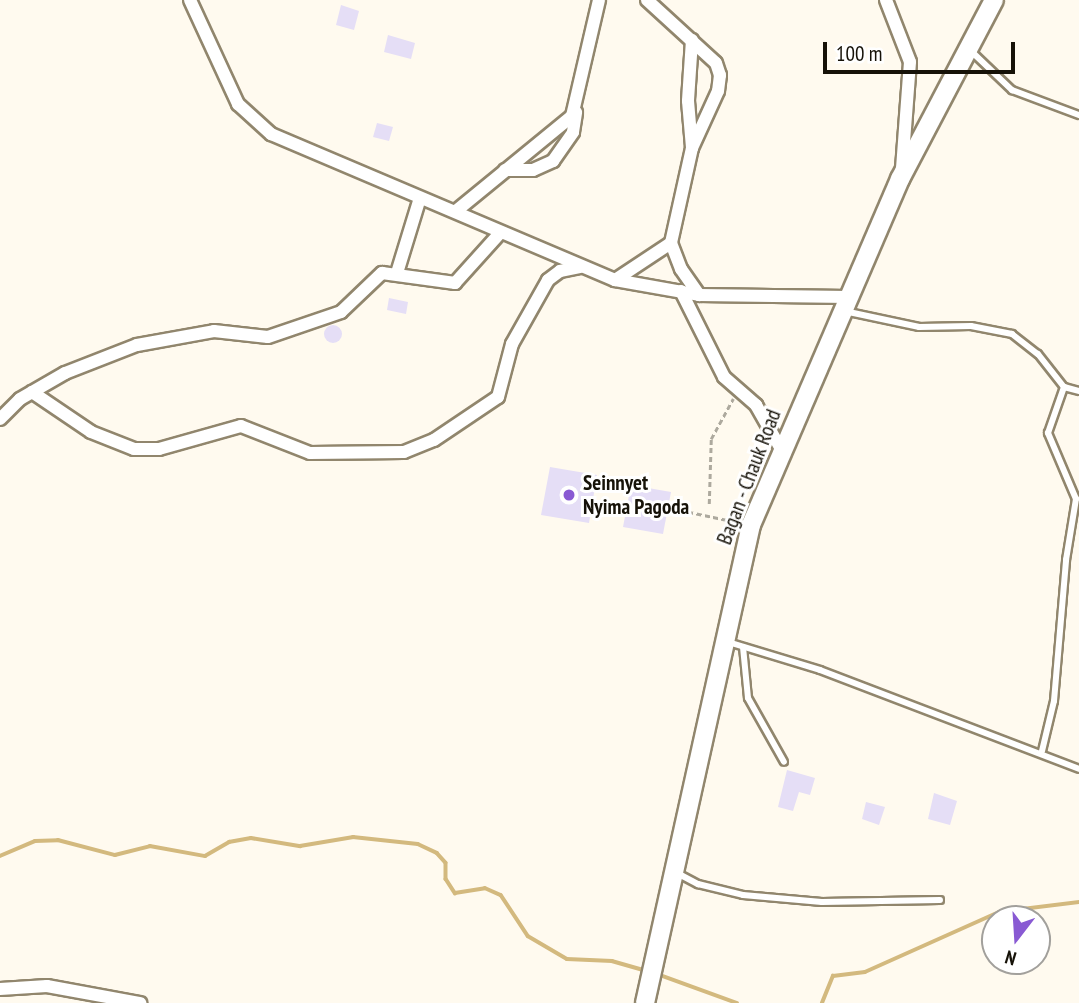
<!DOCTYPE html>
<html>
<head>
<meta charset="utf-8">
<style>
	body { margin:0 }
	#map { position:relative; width:1079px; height:1003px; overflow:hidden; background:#fffaef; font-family:"PT Sans Narrow",sans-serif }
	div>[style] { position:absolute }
	.stream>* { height:3.5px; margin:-1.75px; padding:0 1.75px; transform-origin:1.75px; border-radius:1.75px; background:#d3b97e }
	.building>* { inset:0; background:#e5def6 }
	.round { border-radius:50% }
	.path>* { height:2.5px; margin-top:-1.25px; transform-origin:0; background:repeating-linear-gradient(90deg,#ada99e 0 5px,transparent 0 8.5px) }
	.roads { filter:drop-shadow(2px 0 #91866d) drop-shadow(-2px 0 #91866d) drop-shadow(0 2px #91866d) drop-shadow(0 -2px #91866d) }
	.service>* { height:6px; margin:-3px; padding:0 3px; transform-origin:3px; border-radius:3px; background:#fff }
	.minor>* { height:12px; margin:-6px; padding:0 6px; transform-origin:6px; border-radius:6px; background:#fff }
	.secondary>* { height:18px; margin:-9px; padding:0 9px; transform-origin:9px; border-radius:9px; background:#fff }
	.dots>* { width:19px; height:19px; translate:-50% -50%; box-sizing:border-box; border:4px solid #fff; border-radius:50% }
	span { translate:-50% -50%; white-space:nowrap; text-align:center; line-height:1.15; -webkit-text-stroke:6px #fff; paint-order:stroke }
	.street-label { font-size:21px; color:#161208 }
	.poi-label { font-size:21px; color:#161208; font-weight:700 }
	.left { translate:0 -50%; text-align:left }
	.north { position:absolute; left:981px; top:905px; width:70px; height:70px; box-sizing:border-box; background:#fff; border:2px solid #a2a09c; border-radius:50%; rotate:197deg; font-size:19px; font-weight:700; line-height:28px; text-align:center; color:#161208 }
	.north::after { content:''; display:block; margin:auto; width:24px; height:32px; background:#895ad3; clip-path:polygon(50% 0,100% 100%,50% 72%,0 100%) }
	.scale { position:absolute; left:823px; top:42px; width:192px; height:32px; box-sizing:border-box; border:4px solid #161208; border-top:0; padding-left:9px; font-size:21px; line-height:24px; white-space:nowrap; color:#161208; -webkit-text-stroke:5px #fff; paint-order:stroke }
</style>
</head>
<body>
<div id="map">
	<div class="stream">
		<i style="left:0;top:856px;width:38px;rotate:-23deg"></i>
		<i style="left:35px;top:841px;width:23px;rotate:-2deg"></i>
		<i style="left:58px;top:840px;width:59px;rotate:14.7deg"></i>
		<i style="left:115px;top:855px;width:36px;rotate:-14deg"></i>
		<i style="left:150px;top:846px;width:56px;rotate:10.3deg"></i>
		<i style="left:205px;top:856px;width:28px;rotate:-30deg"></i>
		<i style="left:229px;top:842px;width:22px;rotate:-10deg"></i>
		<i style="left:251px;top:838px;width:50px;rotate:9.3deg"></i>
		<i style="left:300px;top:846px;width:54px;rotate:-9.6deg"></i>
		<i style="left:353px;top:837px;width:65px;rotate:6.1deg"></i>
		<i style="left:418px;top:844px;width:21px;rotate:25deg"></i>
		<i style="left:437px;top:853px;width:13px;rotate:48deg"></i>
		<i style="left:446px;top:863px;width:16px;rotate:90deg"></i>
		<i style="left:446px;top:879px;width:17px;rotate:57deg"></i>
		<i style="left:455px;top:893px;width:30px;rotate:-9deg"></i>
		<i style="left:485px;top:888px;width:17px;rotate:24deg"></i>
		<i style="left:501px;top:895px;width:49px;rotate:56.6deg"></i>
		<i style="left:528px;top:936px;width:45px;rotate:30.5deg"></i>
		<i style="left:567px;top:959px;width:45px;rotate:2.5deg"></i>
		<i style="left:612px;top:961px;width:35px;rotate:16deg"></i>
		<i style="left:657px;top:974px;width:85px;rotate:19.9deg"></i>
		<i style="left:822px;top:1003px;width:29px;rotate:-68deg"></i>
		<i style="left:833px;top:976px;width:32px;rotate:-7deg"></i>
		<i style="left:865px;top:972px;width:147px;rotate:-24.1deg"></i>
		<i style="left:999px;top:912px;width:81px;rotate:-7.1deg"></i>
	</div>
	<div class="building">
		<i style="clip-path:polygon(341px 5px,359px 11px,354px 30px,336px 25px)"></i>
		<i style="clip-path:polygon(388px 35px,415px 43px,411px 59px,384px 52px)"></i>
		<i style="clip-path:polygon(377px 123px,393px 127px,389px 141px,373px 137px)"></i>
		<i style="clip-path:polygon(389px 298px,408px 302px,406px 314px,387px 310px)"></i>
		<i class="round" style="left:324px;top:325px;width:18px;height:18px"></i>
		<i style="clip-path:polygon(550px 467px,597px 475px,589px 523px,541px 515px)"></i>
		<i style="clip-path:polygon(631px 485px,671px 492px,663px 534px,623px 527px)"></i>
		<i style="clip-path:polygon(787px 770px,815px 778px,810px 795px,799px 792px,793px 811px,778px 807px)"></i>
		<i style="clip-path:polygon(934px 793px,957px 801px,950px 825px,928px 819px)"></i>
		<i style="clip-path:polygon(866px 802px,885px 807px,879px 825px,862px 819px)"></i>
	</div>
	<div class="path">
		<i style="left:709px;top:504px;width:65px;rotate:-88.2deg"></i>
		<i style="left:711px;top:439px;width:46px;rotate:-61.2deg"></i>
		<i style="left:680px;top:510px;width:58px;rotate:11.9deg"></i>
	</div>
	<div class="roads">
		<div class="service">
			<i style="left:971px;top:51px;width:57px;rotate:43.6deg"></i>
			<i style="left:1012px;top:90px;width:72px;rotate:20.5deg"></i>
			<i style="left:844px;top:311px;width:77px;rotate:12deg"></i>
			<i style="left:919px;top:327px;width:52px;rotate:-1.1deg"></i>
			<i style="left:971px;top:326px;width:42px;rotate:11deg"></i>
			<i style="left:1012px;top:334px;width:33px;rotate:38deg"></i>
			<i style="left:1038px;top:354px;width:42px;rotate:51.8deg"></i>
			<i style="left:1064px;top:387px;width:16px;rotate:15deg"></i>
			<i style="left:728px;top:642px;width:96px;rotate:16.9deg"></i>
			<i style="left:820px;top:670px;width:277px;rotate:20.9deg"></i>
			<i style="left:743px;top:647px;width:51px;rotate:84.4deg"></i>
			<i style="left:748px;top:698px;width:73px;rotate:60.6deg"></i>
			<i style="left:1042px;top:751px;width:51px;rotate:-76.5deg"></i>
			<i style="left:1054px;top:701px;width:142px;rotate:-85.1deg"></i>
			<i style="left:1066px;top:560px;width:62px;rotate:-80.7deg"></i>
			<i style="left:1076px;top:499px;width:72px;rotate:-113deg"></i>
			<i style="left:1048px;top:433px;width:49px;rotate:-70.8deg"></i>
			<i style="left:677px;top:873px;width:24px;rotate:28deg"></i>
			<i style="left:698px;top:884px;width:46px;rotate:13.7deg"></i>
			<i style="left:743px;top:895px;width:79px;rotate:5.1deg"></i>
			<i style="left:822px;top:902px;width:118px;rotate:-1deg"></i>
		</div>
		<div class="minor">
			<i style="left:190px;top:0;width:115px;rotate:65.2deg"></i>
			<i style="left:238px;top:104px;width:45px;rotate:42.3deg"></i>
			<i style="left:271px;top:134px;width:374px;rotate:23deg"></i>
			<i style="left:615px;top:280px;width:85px;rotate:10.1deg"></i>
			<i style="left:699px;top:295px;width:149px;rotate:0.8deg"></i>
			<i style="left:647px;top:0;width:93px;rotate:42.4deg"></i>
			<i style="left:716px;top:63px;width:13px;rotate:72deg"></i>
			<i style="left:720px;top:75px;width:16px;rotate:97deg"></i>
			<i style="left:718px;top:91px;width:63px;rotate:114.5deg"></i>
			<i style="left:692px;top:148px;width:97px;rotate:102.5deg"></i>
			<i style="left:671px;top:243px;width:28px;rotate:69deg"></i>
			<i style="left:681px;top:269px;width:32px;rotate:55deg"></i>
			<i style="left:886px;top:0;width:66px;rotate:68.8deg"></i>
			<i style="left:910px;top:62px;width:107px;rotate:94.3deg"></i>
			<i style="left:692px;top:40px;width:61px;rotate:93.8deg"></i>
			<i style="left:688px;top:101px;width:47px;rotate:85.1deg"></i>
			<i style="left:505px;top:170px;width:28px"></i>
			<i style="left:533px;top:170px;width:22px;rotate:-24deg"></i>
			<i style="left:553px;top:161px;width:35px;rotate:-55deg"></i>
			<i style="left:573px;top:132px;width:20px;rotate:-81deg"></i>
			<i style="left:456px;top:211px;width:150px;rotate:-39.3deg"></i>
			<i style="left:572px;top:116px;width:119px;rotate:-76.9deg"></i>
			<i style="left:397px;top:273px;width:78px;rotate:-73deg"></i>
			<i style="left:615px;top:280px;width:67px;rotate:-33.5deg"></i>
			<i style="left:681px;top:291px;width:96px;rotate:63.4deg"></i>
			<i style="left:724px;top:377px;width:43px;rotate:41.2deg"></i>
			<i style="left:756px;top:405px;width:51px;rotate:60.4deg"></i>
			<i style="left:32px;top:392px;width:71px;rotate:34.1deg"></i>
			<i style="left:91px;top:432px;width:46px;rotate:21.6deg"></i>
			<i style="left:134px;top:449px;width:25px"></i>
			<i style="left:159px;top:449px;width:85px;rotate:-15.7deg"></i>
			<i style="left:241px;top:426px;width:74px;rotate:21.4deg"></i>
			<i style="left:310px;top:453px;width:94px;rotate:-0.6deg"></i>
			<i style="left:404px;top:452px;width:32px;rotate:-22deg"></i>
			<i style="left:434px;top:440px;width:77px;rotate:-33.9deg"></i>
			<i style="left:498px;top:397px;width:55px;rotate:-75.2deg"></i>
			<i style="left:512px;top:344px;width:73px;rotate:-60.6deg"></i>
			<i style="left:548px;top:280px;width:15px;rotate:-37deg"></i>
			<i style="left:560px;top:271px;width:20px;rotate:-11deg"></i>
			<i style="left:0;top:419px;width:28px;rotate:-45deg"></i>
			<i style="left:20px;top:399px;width:52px;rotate:-30deg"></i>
			<i style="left:65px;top:373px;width:77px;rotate:-21.3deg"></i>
			<i style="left:137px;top:345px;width:78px;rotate:-10.3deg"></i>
			<i style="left:214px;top:331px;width:54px;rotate:6.3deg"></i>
			<i style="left:268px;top:337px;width:77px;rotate:-18.9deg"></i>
			<i style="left:341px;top:312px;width:57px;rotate:-43.6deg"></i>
			<i style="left:382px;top:273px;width:74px;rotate:7.8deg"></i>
			<i style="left:455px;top:283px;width:67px;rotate:-48deg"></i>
			<i style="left:0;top:989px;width:47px;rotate:-3.7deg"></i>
			<i style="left:47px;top:986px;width:95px;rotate:10.4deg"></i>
		</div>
		<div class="secondary">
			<i style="left:645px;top:1003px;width:490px;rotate:-77.5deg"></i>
			<i style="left:751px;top:525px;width:377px;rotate:-66.7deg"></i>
			<i style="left:900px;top:179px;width:202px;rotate:-62.3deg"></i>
		</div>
	</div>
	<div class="dots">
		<i style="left:569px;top:495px;background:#895ad3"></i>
	</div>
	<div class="street-label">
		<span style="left:749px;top:477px;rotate:-69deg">Bagan - Chauk Road</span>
	</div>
	<div class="poi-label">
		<span class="left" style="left:583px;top:495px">Seinnyet<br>Nyima Pagoda</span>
	</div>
	<div class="north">N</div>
	<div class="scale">100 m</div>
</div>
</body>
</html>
